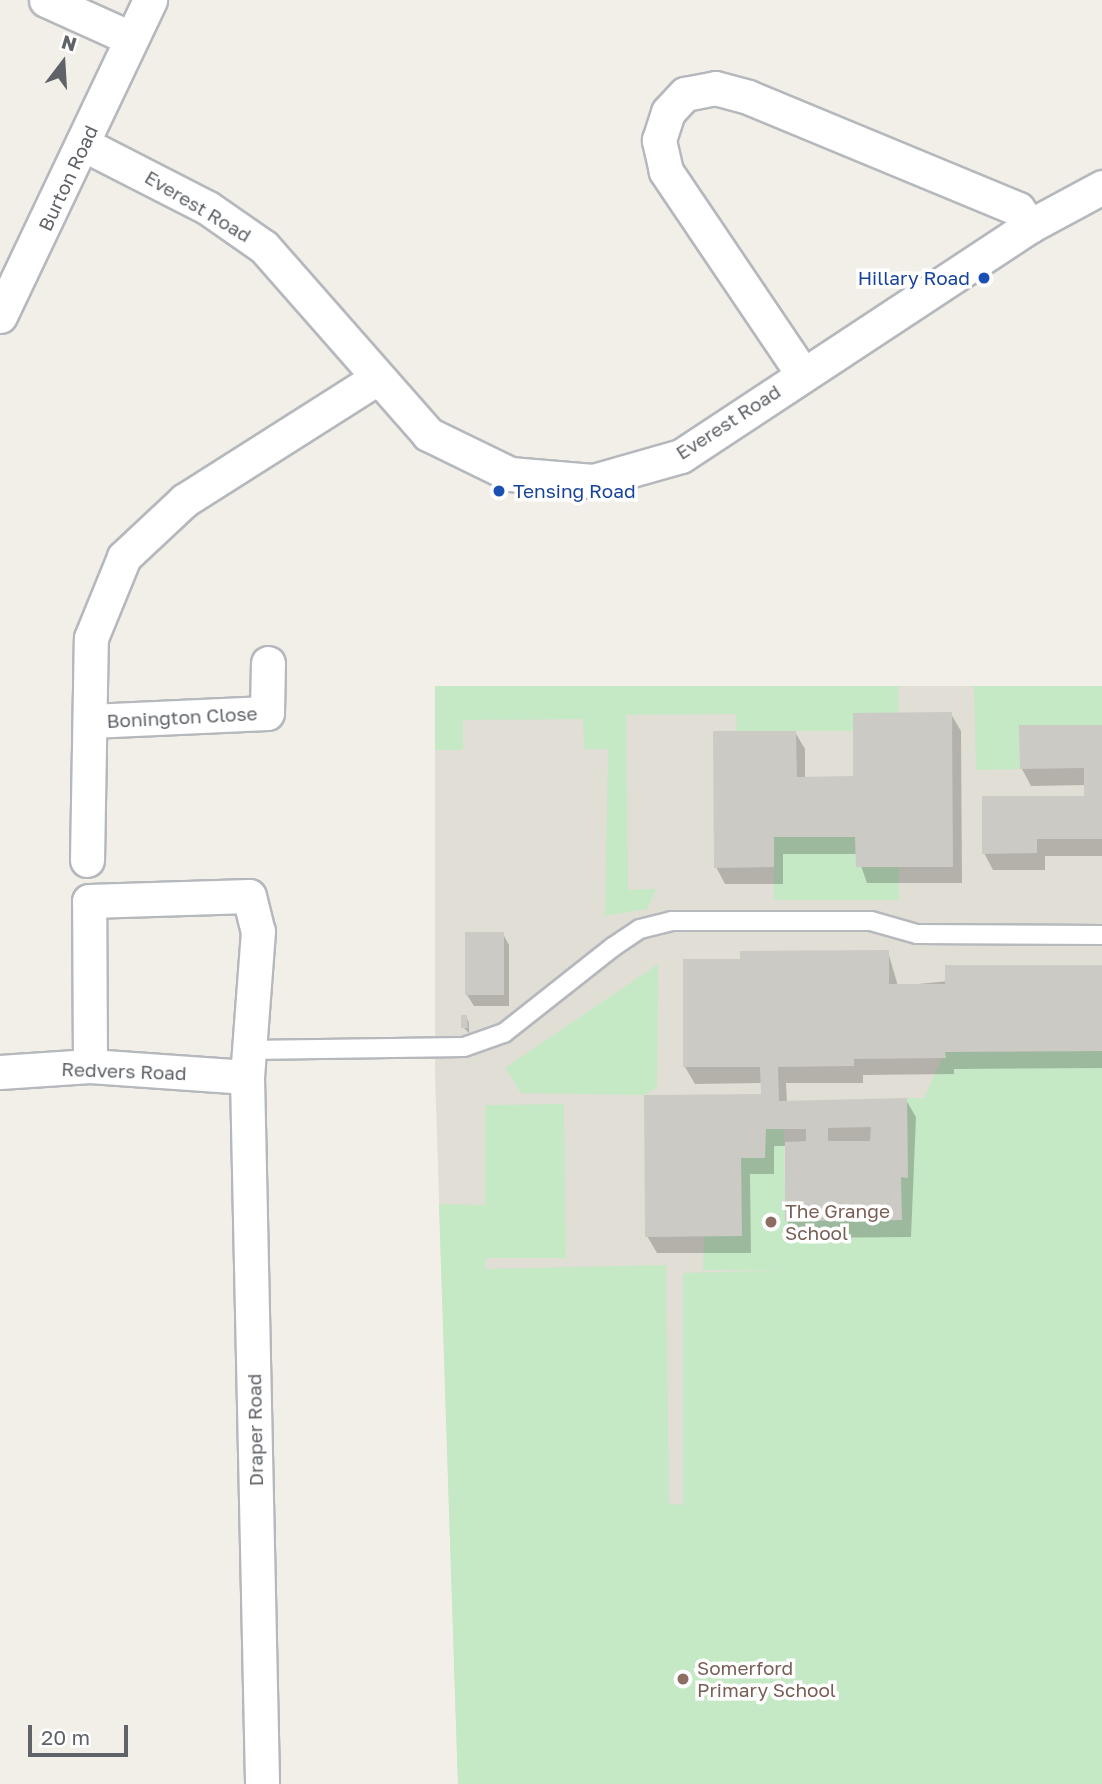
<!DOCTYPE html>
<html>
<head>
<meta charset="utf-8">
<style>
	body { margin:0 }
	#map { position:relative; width:1102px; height:1784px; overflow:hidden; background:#f1efe8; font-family:"Golos Text",sans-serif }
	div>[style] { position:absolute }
	.education>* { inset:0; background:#e1ded6 }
	.green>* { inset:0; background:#c5e8c5 }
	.shadow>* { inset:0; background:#0003 }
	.building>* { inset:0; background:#cccac5 }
	.roads { filter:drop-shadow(2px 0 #b5b8bc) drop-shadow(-2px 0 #b5b8bc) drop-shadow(0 2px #b5b8bc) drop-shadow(0 -2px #b5b8bc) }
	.service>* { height:18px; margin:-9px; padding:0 9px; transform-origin:9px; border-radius:9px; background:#fff }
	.minor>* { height:33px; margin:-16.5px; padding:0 16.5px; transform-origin:16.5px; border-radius:16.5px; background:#fff }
	.dots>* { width:19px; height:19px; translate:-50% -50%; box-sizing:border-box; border:4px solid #fff; border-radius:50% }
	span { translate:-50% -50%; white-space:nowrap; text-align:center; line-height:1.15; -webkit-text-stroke:7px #fff; paint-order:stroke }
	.street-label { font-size:19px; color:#5f6368 }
	.transit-label { font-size:19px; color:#164399 }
	.right { translate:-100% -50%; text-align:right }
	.left { translate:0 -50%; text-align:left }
	.education-label { font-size:19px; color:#785e54 }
	.north { position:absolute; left:28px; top:28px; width:70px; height:70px; -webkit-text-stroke:5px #fff; paint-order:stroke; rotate:17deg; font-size:19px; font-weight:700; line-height:28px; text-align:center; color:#5f6368 }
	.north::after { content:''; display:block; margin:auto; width:24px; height:32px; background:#5f6368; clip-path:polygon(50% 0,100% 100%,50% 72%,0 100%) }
	.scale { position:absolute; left:28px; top:1725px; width:100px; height:32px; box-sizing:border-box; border:4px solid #5f6368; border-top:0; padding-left:9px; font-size:21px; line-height:24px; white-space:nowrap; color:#5f6368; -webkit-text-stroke:5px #fff; paint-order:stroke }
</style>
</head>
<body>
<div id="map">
	<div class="education">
		<i style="clip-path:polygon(435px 686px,1102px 686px,1102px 1784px,458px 1784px,435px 1074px)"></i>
	</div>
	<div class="green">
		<i style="clip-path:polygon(435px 686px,898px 686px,899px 713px,853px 713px,853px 731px,737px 731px,736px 714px,626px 715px,628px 890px,656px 889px,647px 909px,605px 916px,608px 749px,584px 749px,583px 719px,463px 720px,463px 750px,435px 750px)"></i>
		<i style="clip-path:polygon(974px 686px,1102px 686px,1102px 725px,1020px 726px,1020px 769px,976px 770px)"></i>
		<i style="clip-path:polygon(774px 837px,855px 837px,856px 867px,899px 867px,899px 900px,774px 900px)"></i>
		<i style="clip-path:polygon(658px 964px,657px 1088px,644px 1095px,521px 1093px,505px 1068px)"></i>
		<i style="clip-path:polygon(1102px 1051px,1102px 1784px,458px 1784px,439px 1204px,485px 1205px,485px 1105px,564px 1104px,566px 1258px,486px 1258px,485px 1269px,666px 1265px,669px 1504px,683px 1505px,683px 1273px,786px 1270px,703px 1270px,704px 1236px,742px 1236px,741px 1158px,765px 1158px,766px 1129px,784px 1129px,785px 1221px,901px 1220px,901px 1177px,908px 1177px,907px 1098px,924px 1098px,945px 1052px)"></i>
	</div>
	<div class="shadow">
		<i style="clip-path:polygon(951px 714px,961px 731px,962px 883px,867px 883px,857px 854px,783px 854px,783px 884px,725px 884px,716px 867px,795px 732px,805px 749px,805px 778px,855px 778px)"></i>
		<i style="clip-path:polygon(1102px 727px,1102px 856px,1045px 856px,1045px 870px,993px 870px,984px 853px,1087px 798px,1086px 785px,1031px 786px,1022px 769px)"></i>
		<i style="clip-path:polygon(503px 934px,509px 945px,509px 1006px,474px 1006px,467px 995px)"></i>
		<i style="clip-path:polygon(888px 952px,898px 986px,1102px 966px,1102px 1068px,954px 1069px,954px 1074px,863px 1075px,863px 1083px,786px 1083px,787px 1103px,906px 1100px,916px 1117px,911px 1237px,797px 1238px,787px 1221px,786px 1146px,774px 1146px,774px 1174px,750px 1174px,751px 1253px,657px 1253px,647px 1236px,762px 1096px,762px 1083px,695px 1084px,685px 1067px,742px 961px)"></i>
		<i style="clip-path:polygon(466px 1017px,469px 1022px,469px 1033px,463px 1027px)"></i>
	</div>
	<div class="building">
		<i style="clip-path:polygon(952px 712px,953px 867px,856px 867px,855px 837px,774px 837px,774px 867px,714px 868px,713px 731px,796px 731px,797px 777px,853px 776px,853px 713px)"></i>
		<i style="clip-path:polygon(1019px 725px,1102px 725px,1102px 839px,1037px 839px,1037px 853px,982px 854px,982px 796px,1084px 796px,1084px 768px,1020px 769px)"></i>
		<i style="clip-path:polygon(465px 932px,504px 932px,504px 995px,465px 995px)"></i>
		<i style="clip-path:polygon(evenodd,889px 950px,889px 984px,945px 984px,945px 965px,1102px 965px,1102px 1051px,945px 1052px,946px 1058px,854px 1059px,854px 1066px,778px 1067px,779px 1101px,907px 1098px,908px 1178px,901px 1177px,902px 1220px,785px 1221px,785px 1142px,806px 1141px,806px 1129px,766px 1129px,765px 1158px,741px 1158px,742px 1236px,645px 1237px,644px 1095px,761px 1094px,760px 1067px,683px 1067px,683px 959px,740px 959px,740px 951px,889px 950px,871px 1127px,870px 1141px,828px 1141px,828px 1128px,871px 1127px)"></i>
		<i style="clip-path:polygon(461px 1015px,467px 1015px,468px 1028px,461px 1028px)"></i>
	</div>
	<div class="roads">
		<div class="service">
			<i style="left:248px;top:1050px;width:216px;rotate:-0.8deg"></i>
			<i style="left:464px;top:1047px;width:42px;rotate:-19.3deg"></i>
			<i style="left:504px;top:1033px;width:139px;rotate:-38.3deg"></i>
			<i style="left:613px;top:947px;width:32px;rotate:-34deg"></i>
			<i style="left:640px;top:929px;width:32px;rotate:-14deg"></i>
			<i style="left:671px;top:921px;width:200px"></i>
			<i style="left:871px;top:921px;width:48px;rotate:15.8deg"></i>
			<i style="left:917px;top:934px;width:185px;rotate:0.3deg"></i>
		</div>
		<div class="minor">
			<i style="left:46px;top:0;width:92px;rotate:24.3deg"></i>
			<i style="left:85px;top:145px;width:138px;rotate:27.1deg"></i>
			<i style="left:208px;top:208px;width:68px;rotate:34.9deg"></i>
			<i style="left:264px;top:247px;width:249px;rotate:48.7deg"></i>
			<i style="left:428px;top:434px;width:91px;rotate:26deg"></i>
			<i style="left:510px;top:474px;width:83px;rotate:4.8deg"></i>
			<i style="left:593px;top:481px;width:91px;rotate:-15.9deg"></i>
			<i style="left:681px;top:456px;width:418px;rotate:-33.4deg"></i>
			<i style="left:1030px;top:226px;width:82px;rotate:-28.4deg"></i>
			<i style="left:0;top:316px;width:350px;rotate:-64.6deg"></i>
			<i style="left:802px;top:373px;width:244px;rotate:-124deg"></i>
			<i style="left:666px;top:171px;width:32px;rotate:-103deg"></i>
			<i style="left:659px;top:140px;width:29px;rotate:-72deg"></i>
			<i style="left:668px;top:112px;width:25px;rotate:-47deg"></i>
			<i style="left:685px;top:94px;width:31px;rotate:-11deg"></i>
			<i style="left:715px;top:88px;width:34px;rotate:15deg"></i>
			<i style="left:748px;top:97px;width:292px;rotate:22.5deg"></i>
			<i style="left:1018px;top:209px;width:21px;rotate:55deg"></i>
			<i style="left:90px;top:721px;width:177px;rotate:-2.6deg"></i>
			<i style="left:267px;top:713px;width:50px;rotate:-88.9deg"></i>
			<i style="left:87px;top:860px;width:222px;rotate:-89deg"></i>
			<i style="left:91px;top:638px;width:87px;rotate:-67.8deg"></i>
			<i style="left:124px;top:557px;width:83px;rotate:-43.1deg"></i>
			<i style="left:185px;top:500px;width:227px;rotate:-32.4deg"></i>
			<i style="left:90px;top:1066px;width:165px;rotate:-90.3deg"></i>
			<i style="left:89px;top:901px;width:160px;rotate:-1.8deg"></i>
			<i style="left:249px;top:896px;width:36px;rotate:76deg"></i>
			<i style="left:258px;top:931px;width:146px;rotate:94.3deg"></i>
			<i style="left:247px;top:1077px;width:707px;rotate:88.78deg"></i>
			<i style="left:0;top:1072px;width:90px;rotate:-3.8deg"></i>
			<i style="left:90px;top:1066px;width:157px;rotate:4deg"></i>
		</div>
	</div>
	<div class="dots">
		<i style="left:984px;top:278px;background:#1a4fb4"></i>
		<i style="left:499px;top:491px;background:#1a4fb4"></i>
		<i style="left:771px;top:1222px;background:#8d6e63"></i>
		<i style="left:683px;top:1679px;background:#8d6e63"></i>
	</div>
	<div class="street-label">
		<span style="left:68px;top:178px;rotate:-65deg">Burton Road</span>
		<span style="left:198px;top:206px;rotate:31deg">Everest Road</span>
		<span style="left:728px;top:422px;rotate:-33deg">Everest Road</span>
		<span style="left:182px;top:717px;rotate:-3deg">Bonington Close</span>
		<span style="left:124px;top:1071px;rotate:2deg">Redvers Road</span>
		<span style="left:255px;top:1430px;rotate:-91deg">Draper Road</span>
	</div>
	<div class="transit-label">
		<span class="right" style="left:970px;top:278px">Hillary Road</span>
		<span class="left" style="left:513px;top:491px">Tensing Road</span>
	</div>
	<div class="education-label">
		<span class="left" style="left:785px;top:1222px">The Grange<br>School</span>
		<span class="left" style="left:697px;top:1679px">Somerford<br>Primary School</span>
	</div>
	<div class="north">N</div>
	<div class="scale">20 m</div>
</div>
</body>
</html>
